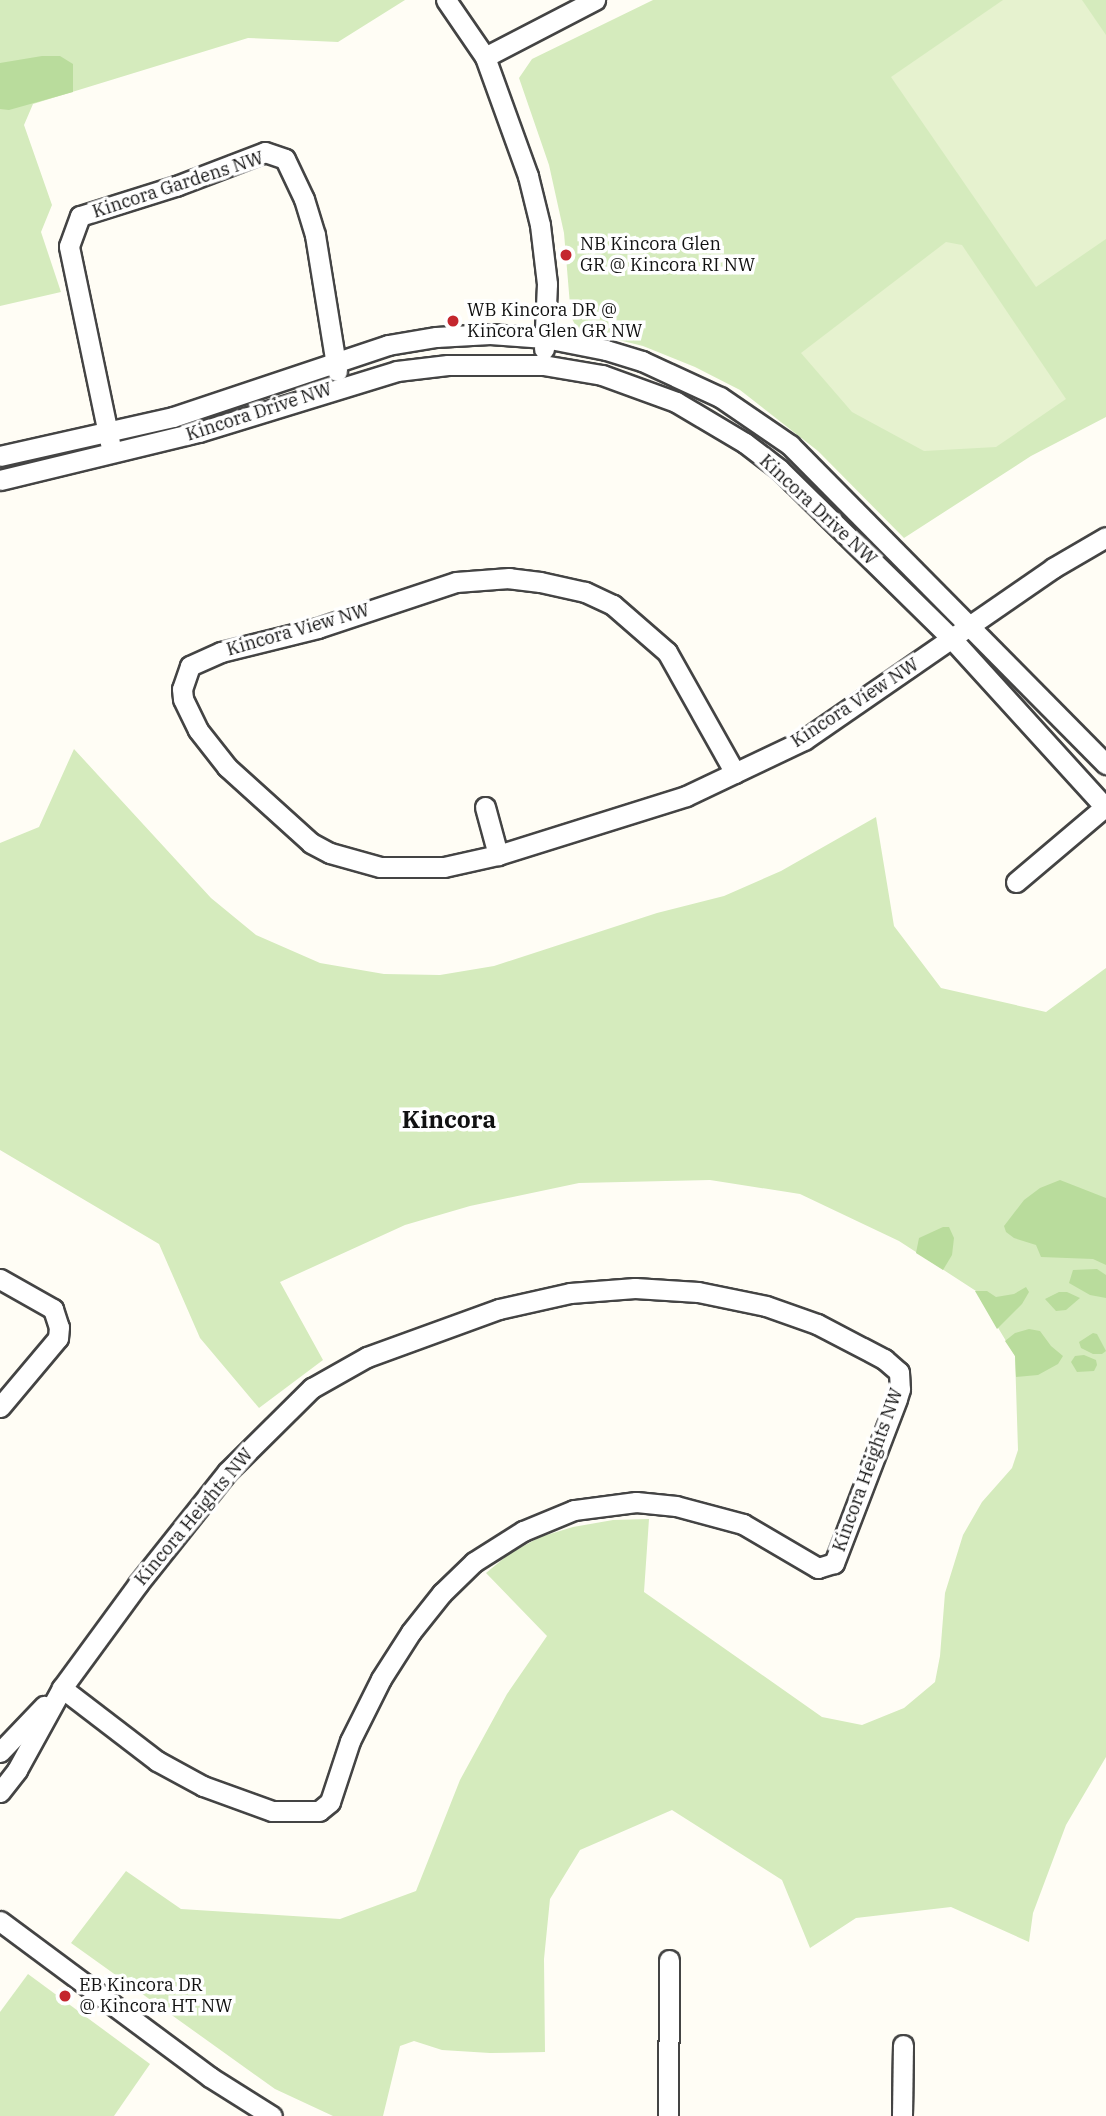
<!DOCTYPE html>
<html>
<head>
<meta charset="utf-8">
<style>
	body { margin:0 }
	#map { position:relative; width:1106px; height:2116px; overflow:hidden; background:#fffdf5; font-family:"IBM Plex Serif",serif }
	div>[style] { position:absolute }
	.green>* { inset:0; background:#d5ebbd }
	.forest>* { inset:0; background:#b9dc9c }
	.pitch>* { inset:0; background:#e6f2cf }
	.roads { filter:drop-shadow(2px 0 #444) drop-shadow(-2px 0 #444) drop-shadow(0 2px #444) drop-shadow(0 -2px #444) }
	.minor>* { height:19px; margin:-9.5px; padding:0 9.5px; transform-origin:9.5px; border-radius:9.5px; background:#fff }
	.dots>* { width:19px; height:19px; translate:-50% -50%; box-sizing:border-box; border:4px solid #fff; border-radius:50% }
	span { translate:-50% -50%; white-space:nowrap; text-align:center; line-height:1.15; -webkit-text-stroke:7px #fff; paint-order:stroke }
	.street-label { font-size:18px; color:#111 }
	.poi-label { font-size:18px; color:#111 }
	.left { translate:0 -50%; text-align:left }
	.district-label { font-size:24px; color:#111; font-weight:700 }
</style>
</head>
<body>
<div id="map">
	<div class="green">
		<i style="clip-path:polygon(0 0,405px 0,338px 42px,248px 38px,33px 104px,24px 125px,52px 205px,41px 232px,61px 292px,0 306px)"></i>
		<i style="clip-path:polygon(653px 0,1106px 0,1106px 417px,1031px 456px,904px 538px,818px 451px,740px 390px,695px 367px,643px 346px,578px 330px,571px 317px,564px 233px,549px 165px,519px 78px,532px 59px)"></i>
		<i style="clip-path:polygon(74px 749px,211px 898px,256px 935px,320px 963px,384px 974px,440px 975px,494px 966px,657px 913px,724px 896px,781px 871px,876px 817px,894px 926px,941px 988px,1046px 1012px,1106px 968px,1106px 1757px,1066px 1825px,1033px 1913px,1029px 1942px,951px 1907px,856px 1918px,810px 1948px,782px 1880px,672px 1810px,580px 1850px,550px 1899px,544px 1959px,545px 2052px,490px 2053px,442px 2050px,414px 2041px,400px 2046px,383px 2116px,333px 2116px,275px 2089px,71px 1943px,126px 1871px,181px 1909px,340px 1919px,416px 1891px,460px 1780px,507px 1694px,547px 1636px,486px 1573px,509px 1554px,540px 1537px,573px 1527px,613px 1520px,649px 1519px,644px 1592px,822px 1717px,862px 1725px,904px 1708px,935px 1682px,940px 1656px,945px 1593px,963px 1535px,982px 1502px,1012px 1468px,1018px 1450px,1015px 1356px,976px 1291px,899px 1241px,800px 1194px,710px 1180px,579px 1183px,470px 1206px,405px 1225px,280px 1282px,323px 1360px,259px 1408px,200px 1338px,159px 1244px,0 1150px,0 843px,39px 827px)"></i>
		<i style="clip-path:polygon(28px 1974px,150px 2064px,114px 2116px,0 2116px,0 2012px)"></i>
	</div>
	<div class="forest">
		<i style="clip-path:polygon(42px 56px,60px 56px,73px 64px,73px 92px,9px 110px,0 109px,0 63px)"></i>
		<i style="clip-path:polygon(1060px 1180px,1106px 1198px,1106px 1265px,1093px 1259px,1041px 1257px,1036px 1245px,1014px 1238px,1006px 1232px,1004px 1226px,1024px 1200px,1040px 1188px)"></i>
		<i style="clip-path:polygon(943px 1227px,949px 1227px,954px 1238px,952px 1255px,943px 1270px,916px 1253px,919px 1238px)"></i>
		<i style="clip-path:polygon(1097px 1269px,1106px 1275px,1106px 1298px,1090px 1295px,1069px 1283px,1073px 1270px)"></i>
		<i style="clip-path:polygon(1026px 1287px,1029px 1292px,1022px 1304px,997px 1329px,975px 1291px,987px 1291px,996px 1297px,1014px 1294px)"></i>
		<i style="clip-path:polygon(1059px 1292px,1067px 1292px,1080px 1298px,1066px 1310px,1056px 1311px,1045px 1299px)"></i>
		<i style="clip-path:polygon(1029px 1329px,1040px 1331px,1051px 1346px,1063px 1356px,1058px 1364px,1038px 1375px,1016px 1377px,1015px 1356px,1005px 1341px,1015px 1333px)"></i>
		<i style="clip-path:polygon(1093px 1333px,1097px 1334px,1106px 1351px,1102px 1354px,1093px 1354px,1081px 1348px,1079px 1342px)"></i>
		<i style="clip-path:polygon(1084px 1355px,1096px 1360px,1097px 1365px,1094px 1371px,1077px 1372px,1071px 1362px,1075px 1356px)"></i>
	</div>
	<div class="pitch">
		<i style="clip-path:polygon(1003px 0,1082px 0,1106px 35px,1106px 239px,1036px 287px,891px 77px)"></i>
		<i style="clip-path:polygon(946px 242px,962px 245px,1066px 399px,996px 447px,924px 451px,852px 412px,801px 353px)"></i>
	</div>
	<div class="roads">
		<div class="minor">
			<i style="left:446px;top:0;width:69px;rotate:55.6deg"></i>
			<i style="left:485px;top:57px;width:127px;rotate:70.1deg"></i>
			<i style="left:528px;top:176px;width:50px;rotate:76.2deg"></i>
			<i style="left:540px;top:225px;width:59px;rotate:83.2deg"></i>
			<i style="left:547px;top:284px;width:65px;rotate:92.6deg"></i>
			<i style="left:485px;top:57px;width:124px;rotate:-27.4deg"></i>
			<i style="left:110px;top:443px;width:201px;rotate:-101.8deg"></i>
			<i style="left:69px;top:246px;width:32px;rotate:-70deg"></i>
			<i style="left:80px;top:216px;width:101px;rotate:-17.4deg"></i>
			<i style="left:176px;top:186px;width:95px;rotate:-20.9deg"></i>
			<i style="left:265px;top:152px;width:21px;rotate:19deg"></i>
			<i style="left:285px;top:159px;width:44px;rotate:64.6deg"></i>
			<i style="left:304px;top:199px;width:38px;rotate:73deg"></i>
			<i style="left:315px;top:235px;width:138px;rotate:80.8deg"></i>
			<i style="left:0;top:456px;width:177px;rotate:-12.7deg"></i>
			<i style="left:173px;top:417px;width:227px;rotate:-18.5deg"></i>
			<i style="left:388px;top:345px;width:49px;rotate:-9.5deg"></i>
			<i style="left:436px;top:337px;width:54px;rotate:-3.2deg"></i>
			<i style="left:490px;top:334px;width:55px;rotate:4.2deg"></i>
			<i style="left:545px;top:338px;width:62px;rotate:11.1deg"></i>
			<i style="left:606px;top:350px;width:38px;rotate:17deg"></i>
			<i style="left:642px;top:361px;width:86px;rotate:24.8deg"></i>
			<i style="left:720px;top:397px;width:85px;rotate:34.4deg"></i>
			<i style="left:790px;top:445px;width:449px;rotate:45.3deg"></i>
			<i style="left:0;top:480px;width:205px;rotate:-13.6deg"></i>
			<i style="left:199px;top:432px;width:207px;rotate:-17.1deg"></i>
			<i style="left:397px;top:371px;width:51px;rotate:-6.7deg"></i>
			<i style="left:448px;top:365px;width:95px"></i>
			<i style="left:543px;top:365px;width:60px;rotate:9.6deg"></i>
			<i style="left:602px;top:375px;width:79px;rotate:20deg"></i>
			<i style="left:676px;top:402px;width:80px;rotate:30.7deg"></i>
			<i style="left:745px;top:443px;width:43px;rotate:37.4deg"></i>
			<i style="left:779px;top:469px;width:243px;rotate:44.5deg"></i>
			<i style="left:952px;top:639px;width:229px;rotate:47.7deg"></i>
			<i style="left:735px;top:773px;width:139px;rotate:-119.3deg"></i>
			<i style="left:667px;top:652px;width:72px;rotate:-139deg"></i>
			<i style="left:613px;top:605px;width:31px;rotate:-155deg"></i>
			<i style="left:585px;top:592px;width:46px;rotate:-167.5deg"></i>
			<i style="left:540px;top:582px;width:31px;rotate:-173deg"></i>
			<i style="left:509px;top:578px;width:53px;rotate:175.7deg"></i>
			<i style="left:456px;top:582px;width:145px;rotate:161.6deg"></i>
			<i style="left:318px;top:628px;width:100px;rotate:166.1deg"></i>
			<i style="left:221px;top:652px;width:34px;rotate:156deg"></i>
			<i style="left:190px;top:666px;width:24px;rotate:109deg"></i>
			<i style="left:182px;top:689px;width:10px;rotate:84deg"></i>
			<i style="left:183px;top:699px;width:34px;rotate:64deg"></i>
			<i style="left:198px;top:730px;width:47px;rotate:51.9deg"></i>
			<i style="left:227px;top:767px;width:113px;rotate:42.1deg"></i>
			<i style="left:311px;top:843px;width:21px;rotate:28deg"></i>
			<i style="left:330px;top:853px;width:52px;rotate:15.6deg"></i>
			<i style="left:380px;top:867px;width:64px"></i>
			<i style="left:444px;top:867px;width:55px;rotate:-12.5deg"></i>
			<i style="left:498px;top:855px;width:197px;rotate:-17.4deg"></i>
			<i style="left:686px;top:796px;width:131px;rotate:-25.4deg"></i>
			<i style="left:804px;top:740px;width:303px;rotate:-34.6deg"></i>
			<i style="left:1053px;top:568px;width:61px;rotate:-30.3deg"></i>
			<i style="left:485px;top:807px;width:50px;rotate:74.8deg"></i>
			<i style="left:1016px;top:882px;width:118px;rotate:-40.2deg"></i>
			<i style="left:0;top:1279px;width:61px;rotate:29.5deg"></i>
			<i style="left:53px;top:1309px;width:19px;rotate:72deg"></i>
			<i style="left:59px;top:1327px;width:11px;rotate:95deg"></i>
			<i style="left:58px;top:1338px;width:90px;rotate:130deg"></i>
			<i style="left:0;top:1752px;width:64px;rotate:-46.3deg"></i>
			<i style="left:0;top:1792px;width:28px;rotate:-52deg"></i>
			<i style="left:17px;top:1770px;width:94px;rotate:-61.2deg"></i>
			<i style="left:62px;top:1688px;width:129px;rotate:-53.8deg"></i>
			<i style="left:138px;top:1584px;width:143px;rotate:-51.5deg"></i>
			<i style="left:227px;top:1472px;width:120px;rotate:-44.7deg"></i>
			<i style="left:312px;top:1388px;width:63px;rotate:-29.4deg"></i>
			<i style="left:367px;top:1357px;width:140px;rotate:-20deg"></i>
			<i style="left:499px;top:1309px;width:73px;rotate:-12.7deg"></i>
			<i style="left:570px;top:1293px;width:65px;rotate:-4.4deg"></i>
			<i style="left:635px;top:1288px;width:63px;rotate:3.6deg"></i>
			<i style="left:698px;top:1292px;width:69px;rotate:11.6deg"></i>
			<i style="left:766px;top:1306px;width:54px;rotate:19.4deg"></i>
			<i style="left:817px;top:1324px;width:76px;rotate:27.6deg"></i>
			<i style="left:884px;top:1359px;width:20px;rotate:41deg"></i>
			<i style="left:899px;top:1372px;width:17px;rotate:87deg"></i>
			<i style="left:900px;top:1389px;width:10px;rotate:107deg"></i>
			<i style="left:897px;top:1399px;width:176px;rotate:111deg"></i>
			<i style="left:834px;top:1563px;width:17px;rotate:163deg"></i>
			<i style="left:818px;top:1568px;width:87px;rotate:-149.6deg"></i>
			<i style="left:743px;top:1524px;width:69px;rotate:-165deg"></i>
			<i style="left:676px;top:1506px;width:40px;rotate:-174.3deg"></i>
			<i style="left:636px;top:1502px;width:63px;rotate:172.6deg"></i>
			<i style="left:574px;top:1510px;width:55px;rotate:157.6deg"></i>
			<i style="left:523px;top:1531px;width:58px;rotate:147.7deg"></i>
			<i style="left:474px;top:1562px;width:45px;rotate:135.9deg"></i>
			<i style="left:442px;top:1593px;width:50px;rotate:128.5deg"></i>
			<i style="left:411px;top:1632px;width:56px;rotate:122.6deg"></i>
			<i style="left:381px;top:1679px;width:69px;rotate:116.6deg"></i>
			<i style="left:350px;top:1741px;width:64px;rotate:108.2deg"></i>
			<i style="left:330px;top:1802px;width:14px;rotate:141deg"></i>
			<i style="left:319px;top:1811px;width:47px;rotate:180deg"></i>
			<i style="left:272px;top:1811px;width:73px;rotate:-160.1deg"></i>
			<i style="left:203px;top:1786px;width:52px;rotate:-151.5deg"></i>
			<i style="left:157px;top:1761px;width:120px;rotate:-142.5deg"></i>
			<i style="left:0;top:1921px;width:262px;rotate:36.6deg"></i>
			<i style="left:210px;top:2077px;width:73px;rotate:32.2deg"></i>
			<i style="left:668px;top:2116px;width:156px;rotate:-89.6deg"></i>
			<i style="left:902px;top:2116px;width:71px;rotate:-89.2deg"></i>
		</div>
	</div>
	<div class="dots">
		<i style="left:566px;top:255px;background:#c4262e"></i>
		<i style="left:453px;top:321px;background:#c4262e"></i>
		<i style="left:65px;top:1996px;background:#c4262e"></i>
	</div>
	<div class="street-label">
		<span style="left:178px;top:185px;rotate:-18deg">Kincora Gardens NW</span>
		<span style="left:259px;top:412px;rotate:-18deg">Kincora Drive NW</span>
		<span style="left:818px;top:510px;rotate:43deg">Kincora Drive NW</span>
		<span style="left:298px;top:630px;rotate:-16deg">Kincora View NW</span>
		<span style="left:855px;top:703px;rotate:-33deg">Kincora View NW</span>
		<span style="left:868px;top:1470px;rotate:-70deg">Kincora Heights NW</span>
		<span style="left:194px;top:1517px;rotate:-50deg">Kincora Heights NW</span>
	</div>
	<div class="poi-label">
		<span class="left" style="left:580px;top:255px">NB Kincora Glen<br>GR @ Kincora RI NW</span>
		<span class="left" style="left:467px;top:321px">WB Kincora DR @<br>Kincora Glen GR NW</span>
		<span class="left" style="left:79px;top:1996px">EB Kincora DR<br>@ Kincora HT NW</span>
	</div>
	<div class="district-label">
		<span style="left:449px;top:1120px">Kincora</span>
	</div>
</div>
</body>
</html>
